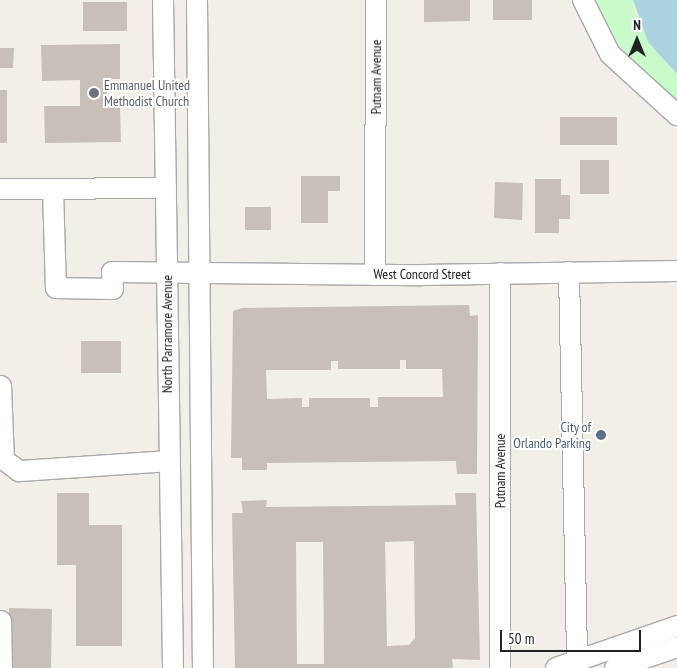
<!DOCTYPE html>
<html>
<head>
<meta charset="utf-8">
<style>
	body { margin:0 }
	#map { position:relative; width:677px; height:668px; overflow:hidden; background:#f2efe9; font-family:"PT Sans Narrow",sans-serif }
	div>[style] { position:absolute }
	.park>* { inset:0; background:#c8facc }
	.water>* { inset:0; background:#aad3df }
	.building>* { inset:0; background:#c7bfb8 }
	.roads { filter:drop-shadow(1px 0 #a9a9a9) drop-shadow(-1px 0 #a9a9a9) drop-shadow(0 1px #a9a9a9) drop-shadow(0 -1px #a9a9a9) }
	.minor>* { height:20px; margin:-10px; padding:0 10px; transform-origin:10px; border-radius:10px; background:#fff }
	.dots>* { width:14px; height:14px; translate:-50% -50%; box-sizing:border-box; border:2px solid #fff; border-radius:50% }
	span { translate:-50% -50%; white-space:nowrap; text-align:center; line-height:1.15; -webkit-text-stroke:4px #fff; paint-order:stroke }
	.street-label { font-size:14px; color:#222 }
	.worship-label { font-size:14px; color:#5b616d }
	.left { translate:0 -50%; text-align:left }
	.service-label { font-size:14px; color:#4e5e75 }
	.right { translate:-100% -50%; text-align:right }
	.north { position:absolute; left:612px; top:15px; width:50px; height:50px; -webkit-text-stroke:4px #fff; paint-order:stroke; rotate:0deg; font-size:14px; font-weight:700; line-height:20px; text-align:center; color:#222 }
	.north::after { content:''; display:block; margin:auto; width:18px; height:22px; background:#222; clip-path:polygon(50% 0,100% 100%,50% 72%,0 100%) }
	.scale { position:absolute; left:500px; top:630px; width:141px; height:22px; box-sizing:border-box; border:2px solid #222; border-top:0; padding-left:6px; font-size:15px; line-height:18px; white-space:nowrap; color:#222; -webkit-text-stroke:4px #fff; paint-order:stroke }
</style>
</head>
<body>
<div id="map">
	<div class="park">
		<i style="clip-path:polygon(595px 0,633px 0,635px 13px,671px 69px,677px 74px,677px 102px,647px 78px,626px 54px,609px 30px)"></i>
	</div>
	<div class="water">
		<i style="clip-path:polygon(633px 0,677px 0,677px 74px,648px 42px)"></i>
	</div>
	<div class="building">
		<i style="clip-path:polygon(424px 0,470px 0,470px 21px,424px 22px)"></i>
		<i style="clip-path:polygon(493px 0,532px 0,532px 20px,493px 20px)"></i>
		<i style="clip-path:polygon(83px 2px,127px 2px,127px 31px,83px 31px)"></i>
		<i style="clip-path:polygon(120px 44px,120px 79px,107px 79px,107px 107px,120px 107px,121px 142px,45px 143px,44px 106px,80px 106px,80px 80px,42px 81px,41px 45px)"></i>
		<i style="clip-path:polygon(0 48px,14px 48px,13px 68px,0 68px)"></i>
		<i style="clip-path:polygon(0 90px,7px 90px,7px 143px,0 143px)"></i>
		<i style="clip-path:polygon(560px 117px,617px 117px,617px 145px,560px 145px)"></i>
		<i style="clip-path:polygon(580px 160px,609px 160px,609px 194px,580px 194px)"></i>
		<i style="clip-path:polygon(301px 176px,340px 176px,340px 191px,328px 191px,328px 223px,301px 223px)"></i>
		<i style="clip-path:polygon(535px 179px,561px 179px,561px 195px,570px 195px,570px 219px,559px 219px,559px 233px,535px 233px)"></i>
		<i style="clip-path:polygon(495px 182px,523px 183px,522px 220px,494px 218px)"></i>
		<i style="clip-path:polygon(245px 207px,271px 207px,271px 230px,245px 230px)"></i>
		<i style="clip-path:polygon(evenodd,469px 305px,470px 316px,478px 315px,477px 474px,457px 474px,456px 461px,267px 463px,267px 470px,242px 470px,242px 458px,231px 458px,233px 311px,242px 308px,469px 305px,400px 360px,406px 360px,406px 369px,442px 369px,443px 397px,378px 397px,378px 407px,370px 407px,370px 398px,309px 398px,309px 407px,302px 407px,302px 398px,267px 399px,266px 370px,331px 370px,331px 361px,338px 361px,338px 369px,400px 369px,400px 360px)"></i>
		<i style="clip-path:polygon(81px 341px,121px 341px,121px 373px,81px 373px)"></i>
		<i style="clip-path:polygon(57px 493px,89px 493px,89px 525px,122px 525px,122px 646px,76px 646px,76px 565px,57px 565px)"></i>
		<i style="clip-path:polygon(evenodd,455px 493px,476px 493px,480px 660px,452px 659px,453px 668px,235px 668px,232px 513px,243px 513px,241px 501px,267px 500px,266px 507px,456px 505px,455px 493px,414px 541px,415px 638px,409px 645px,387px 646px,385px 542px,414px 541px,455px 493px,296px 542px,323px 542px,324px 664px,297px 664px,296px 542px)"></i>
		<i style="clip-path:polygon(9px 608px,52px 609px,51px 668px,8px 668px)"></i>
	</div>
	<div class="roads">
		<div class="minor">
			<i style="left:163px;top:0;width:668px;rotate:89.14deg"></i>
			<i style="left:197px;top:0;width:668px;rotate:89.49deg"></i>
			<i style="left:583px;top:0;width:60px;rotate:63.4deg"></i>
			<i style="left:610px;top:54px;width:91px;rotate:42.3deg"></i>
			<i style="left:0;top:189px;width:166px;rotate:-0.3deg"></i>
			<i style="left:53px;top:189px;width:99px;rotate:88.3deg"></i>
			<i style="left:56px;top:288px;width:57px;rotate:1deg"></i>
			<i style="left:113px;top:289px;width:17px;rotate:-93deg"></i>
			<i style="left:112px;top:272px;width:309px;rotate:0.6deg"></i>
			<i style="left:421px;top:275px;width:256px;rotate:-0.9deg"></i>
			<i style="left:569px;top:272px;width:396px;rotate:88.8deg"></i>
			<i style="left:375px;top:275px;width:275px;rotate:-89.8deg"></i>
			<i style="left:1px;top:386px;width:74px;rotate:87.7deg"></i>
			<i style="left:4px;top:460px;width:19px;rotate:36deg"></i>
			<i style="left:19px;top:471px;width:149px;rotate:-3.8deg"></i>
			<i style="left:1px;top:621px;width:47px;rotate:88.8deg"></i>
			<i style="left:500px;top:668px;width:395px;rotate:-90deg"></i>
			<i style="left:556px;top:668px;width:128px;rotate:-19.1deg"></i>
			<i style="left:615px;top:668px;width:65px;rotate:-18.7deg"></i>
		</div>
	</div>
	<div class="dots">
		<i style="left:94px;top:93px;background:#6b7280"></i>
		<i style="left:601px;top:435px;background:#5c6f8a"></i>
	</div>
	<div class="street-label">
		<span style="left:376px;top:77px;rotate:-90deg">Putnam Avenue</span>
		<span style="left:422px;top:274px">West Concord Street</span>
		<span style="left:167px;top:334px;rotate:-90deg">North Parramore Avenue</span>
		<span style="left:500px;top:471px;rotate:-90deg">Putnam Avenue</span>
	</div>
	<div class="worship-label">
		<span class="left" style="left:104px;top:93px">Emmanuel United<br>Methodist Church</span>
	</div>
	<div class="service-label">
		<span class="right" style="left:591px;top:435px">City of<br>Orlando Parking</span>
	</div>
	<div class="north">N</div>
	<div class="scale">50 m</div>
</div>
</body>
</html>
